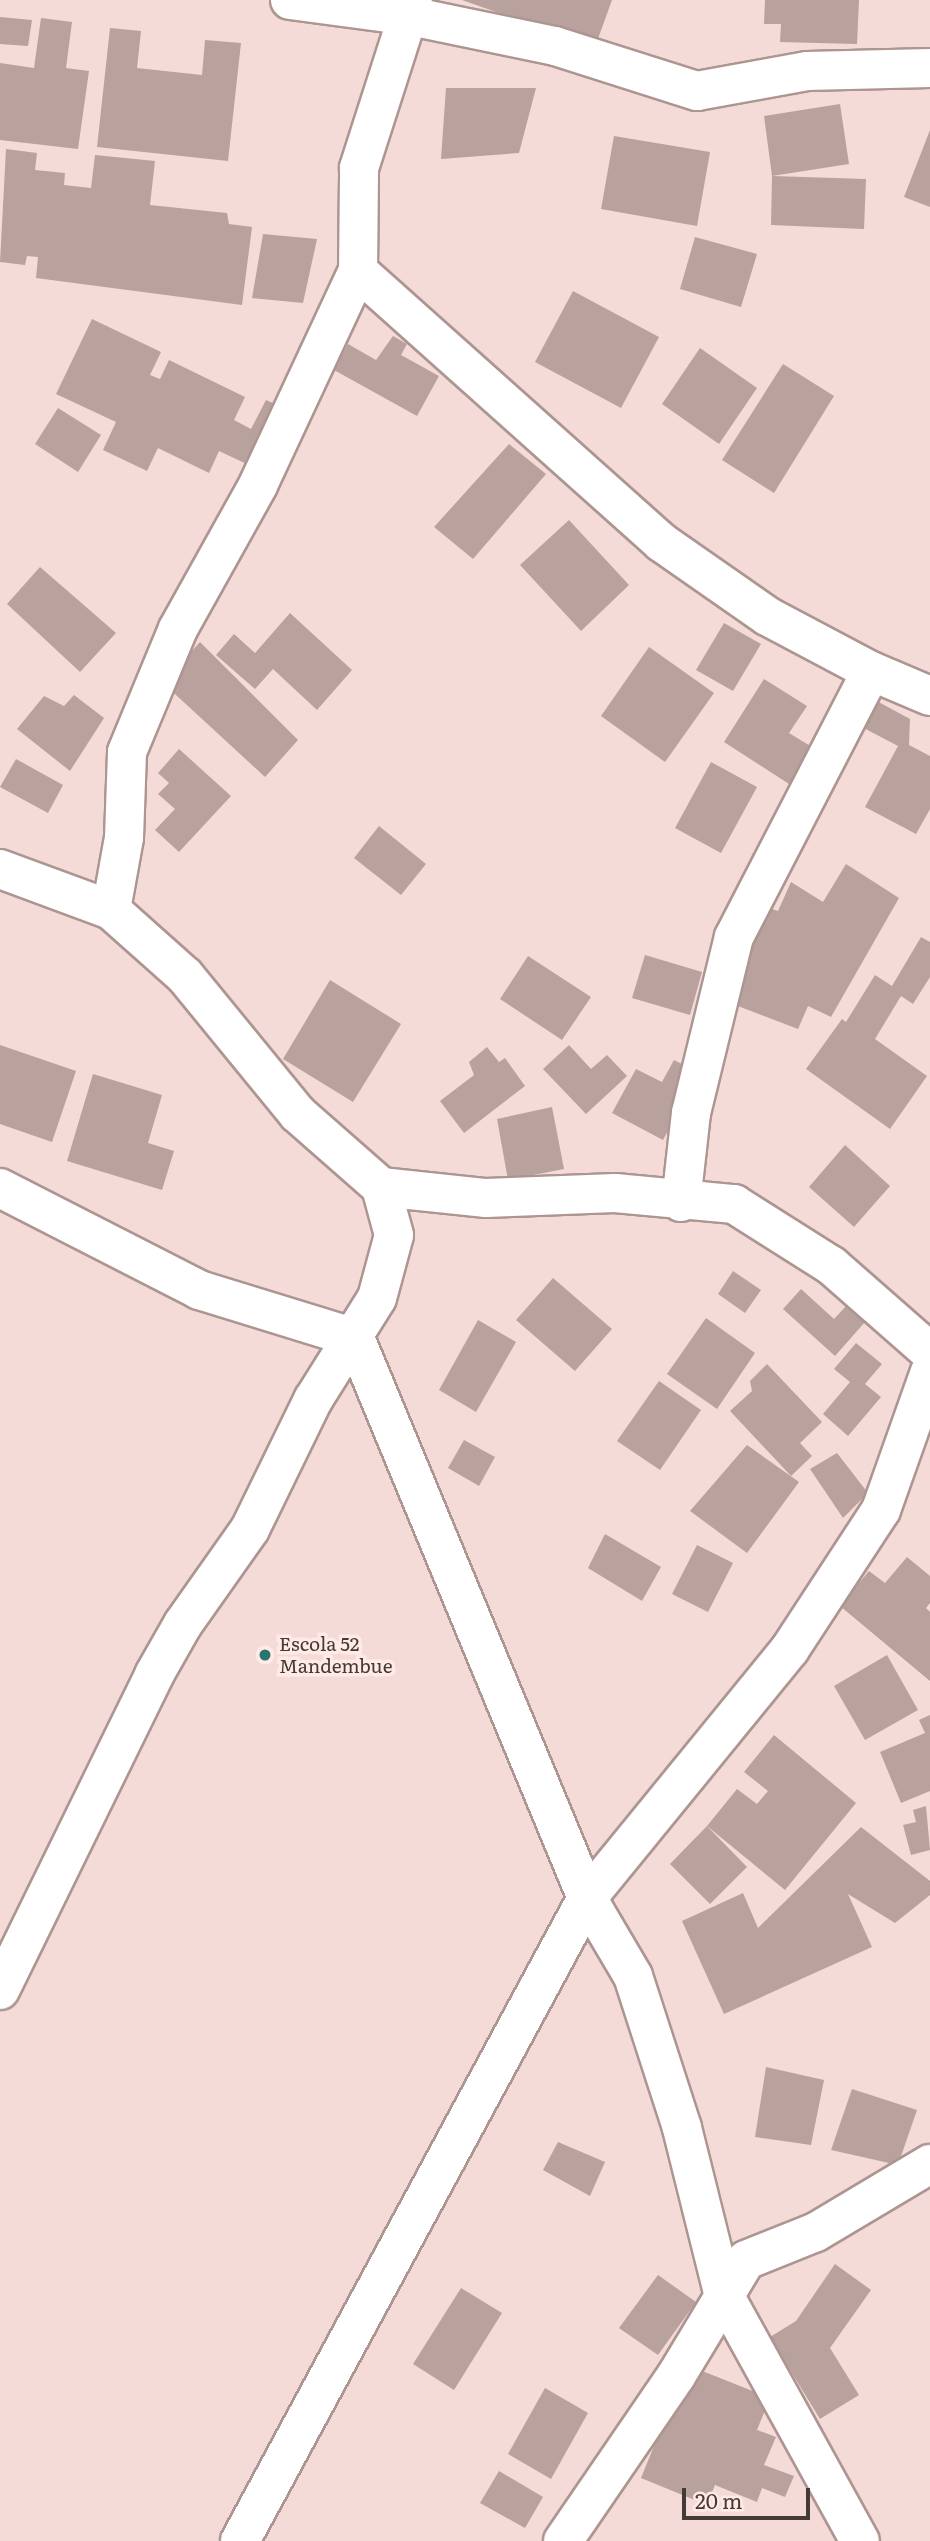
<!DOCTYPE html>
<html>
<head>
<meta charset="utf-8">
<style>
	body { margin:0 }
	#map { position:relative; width:930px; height:2541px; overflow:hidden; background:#f5dbd7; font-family:Literata,serif }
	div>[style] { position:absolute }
	.building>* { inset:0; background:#b9a19d }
	.roads { filter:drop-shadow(2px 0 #ad9591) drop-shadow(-2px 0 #ad9591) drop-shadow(0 2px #ad9591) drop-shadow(0 -2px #ad9591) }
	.minor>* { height:38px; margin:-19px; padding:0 19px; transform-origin:19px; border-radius:19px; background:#fff }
	.dots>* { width:19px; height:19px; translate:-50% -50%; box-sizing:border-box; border:4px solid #ffeae6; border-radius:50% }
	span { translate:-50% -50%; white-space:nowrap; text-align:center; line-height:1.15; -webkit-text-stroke:7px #ffeae6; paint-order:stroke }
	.poi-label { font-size:19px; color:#443a38 }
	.left { translate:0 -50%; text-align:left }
	.scale { position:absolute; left:682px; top:2488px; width:128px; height:32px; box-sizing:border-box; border:4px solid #443a38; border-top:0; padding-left:9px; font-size:21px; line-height:24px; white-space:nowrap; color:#443a38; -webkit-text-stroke:5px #ffeae6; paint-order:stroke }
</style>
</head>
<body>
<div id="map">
	<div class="building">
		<i style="clip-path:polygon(462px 0,612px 0,595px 47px)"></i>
		<i style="clip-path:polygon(765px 0,859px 0,857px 44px,780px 42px,781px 24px,764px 24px)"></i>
		<i style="clip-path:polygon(0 17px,32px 20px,28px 46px,0 44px)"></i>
		<i style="clip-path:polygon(41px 18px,72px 22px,66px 68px,89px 71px,78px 149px,0 140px,0 63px,34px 68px)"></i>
		<i style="clip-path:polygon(110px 28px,141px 31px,137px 68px,202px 75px,205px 40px,241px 43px,228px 161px,97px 147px)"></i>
		<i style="clip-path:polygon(446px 88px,536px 88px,519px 153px,441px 159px)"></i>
		<i style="clip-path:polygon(840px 104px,849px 164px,772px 176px,866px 179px,864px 229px,771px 225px,772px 176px,764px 116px)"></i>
		<i style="clip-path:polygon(930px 130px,930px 207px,904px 197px)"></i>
		<i style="clip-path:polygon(614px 136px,710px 152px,697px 226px,601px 209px)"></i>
		<i style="clip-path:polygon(6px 149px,37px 153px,35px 170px,65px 173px,64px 185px,91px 188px,95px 155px,155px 161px,150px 205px,227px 213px,229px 224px,252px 227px,242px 305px,36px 278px,38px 257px,27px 256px,25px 265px,0 262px)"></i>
		<i style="clip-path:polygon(263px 234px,317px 239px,303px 303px,252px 298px)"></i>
		<i style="clip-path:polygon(695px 237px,757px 254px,741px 307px,680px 289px)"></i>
		<i style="clip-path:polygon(573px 291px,659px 337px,621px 408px,535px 362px)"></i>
		<i style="clip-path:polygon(92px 319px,161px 352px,150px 375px,160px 379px,169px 360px,245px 397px,234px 420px,251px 429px,266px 400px,282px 407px,253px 467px,219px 451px,209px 473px,158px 448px,147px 471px,103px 450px,116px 422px,56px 394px)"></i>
		<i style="clip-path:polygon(393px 336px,407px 344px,401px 355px,439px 376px,417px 416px,334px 370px,348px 344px,376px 360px)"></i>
		<i style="clip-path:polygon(700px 348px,757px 388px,719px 444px,662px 404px)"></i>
		<i style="clip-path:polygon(783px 364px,834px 396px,774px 493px,722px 460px)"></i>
		<i style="clip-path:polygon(58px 408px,101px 435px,78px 472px,35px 444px)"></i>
		<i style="clip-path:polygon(509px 444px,546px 474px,473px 559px,434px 527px)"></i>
		<i style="clip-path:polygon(569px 520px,629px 585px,581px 631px,520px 565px)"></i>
		<i style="clip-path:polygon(40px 567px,116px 633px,80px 672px,7px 604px)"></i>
		<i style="clip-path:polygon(290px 613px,352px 670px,317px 710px,273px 669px,255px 689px,216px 655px,234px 634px,255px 653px)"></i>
		<i style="clip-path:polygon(724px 623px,761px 644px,733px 691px,696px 670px)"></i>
		<i style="clip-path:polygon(200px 642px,298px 740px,265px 777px,163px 683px)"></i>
		<i style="clip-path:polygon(649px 647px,714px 693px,665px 762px,601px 716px)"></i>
		<i style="clip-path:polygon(764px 679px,807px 706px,789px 733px,812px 747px,789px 784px,724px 742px)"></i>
		<i style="clip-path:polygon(74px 695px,104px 718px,70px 771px,17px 729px,44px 696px,64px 706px)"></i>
		<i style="clip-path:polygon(873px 699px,910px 719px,909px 745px,930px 756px,930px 809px,916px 834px,865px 807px,898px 746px,858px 725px)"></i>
		<i style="clip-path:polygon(179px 749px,231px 796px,179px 852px,155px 830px,175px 809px,158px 794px,169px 783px,158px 773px)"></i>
		<i style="clip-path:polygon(16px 759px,63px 785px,48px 813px,0 787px)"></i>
		<i style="clip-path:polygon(711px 762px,757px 787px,721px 853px,675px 828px)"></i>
		<i style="clip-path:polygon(379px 826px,426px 864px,401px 895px,354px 858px)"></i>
		<i style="clip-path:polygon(846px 864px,899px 898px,831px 1017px,808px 1006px,798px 1029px,730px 1003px,763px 906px,778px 911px,791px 882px,823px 902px)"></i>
		<i style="clip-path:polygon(921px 937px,930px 942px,930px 977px,913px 1004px,901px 996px,875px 1039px,927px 1076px,890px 1129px,806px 1069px,842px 1019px,846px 1022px,875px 975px,892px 986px)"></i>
		<i style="clip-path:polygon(645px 955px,702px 972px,690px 1015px,632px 998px)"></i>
		<i style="clip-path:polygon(528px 956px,591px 997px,562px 1040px,500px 999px)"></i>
		<i style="clip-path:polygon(330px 980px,401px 1024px,353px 1102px,283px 1059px)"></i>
		<i style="clip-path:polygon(0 1045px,76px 1071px,52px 1142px,0 1124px)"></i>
		<i style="clip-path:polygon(569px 1045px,591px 1069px,607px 1055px,627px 1076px,586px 1114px,543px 1069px)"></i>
		<i style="clip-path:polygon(487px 1047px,499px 1062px,505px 1058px,525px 1086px,464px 1133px,440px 1101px,474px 1075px,469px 1062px)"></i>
		<i style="clip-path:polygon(674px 1060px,699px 1073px,663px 1140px,612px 1113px,636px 1069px,662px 1082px)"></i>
		<i style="clip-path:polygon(93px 1074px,162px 1095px,148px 1143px,174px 1151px,162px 1190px,67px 1161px)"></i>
		<i style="clip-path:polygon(552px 1107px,564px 1169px,508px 1180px,497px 1119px)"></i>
		<i style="clip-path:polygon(845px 1145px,890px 1186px,854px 1227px,809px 1187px)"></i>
		<i style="clip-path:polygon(733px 1271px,761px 1290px,745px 1313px,718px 1294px)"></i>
		<i style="clip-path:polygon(553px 1278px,612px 1329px,575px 1371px,516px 1320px)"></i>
		<i style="clip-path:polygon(801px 1289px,834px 1319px,847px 1305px,865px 1322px,835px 1356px,783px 1309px)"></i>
		<i style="clip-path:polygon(706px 1318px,755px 1353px,717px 1409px,667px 1374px)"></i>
		<i style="clip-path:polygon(478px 1320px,516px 1342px,476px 1412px,439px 1390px)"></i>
		<i style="clip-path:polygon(856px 1343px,882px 1364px,865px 1384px,881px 1397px,848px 1436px,823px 1414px,850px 1382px,834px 1369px)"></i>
		<i style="clip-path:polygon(767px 1364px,822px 1422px,800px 1443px,812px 1456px,791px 1476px,730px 1411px,752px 1391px,750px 1381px)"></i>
		<i style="clip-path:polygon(659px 1381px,701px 1410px,660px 1470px,617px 1441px)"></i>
		<i style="clip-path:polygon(464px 1440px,495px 1457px,479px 1486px,448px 1468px)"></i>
		<i style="clip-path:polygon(747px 1445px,799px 1482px,747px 1553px,690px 1511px)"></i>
		<i style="clip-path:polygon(837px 1453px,868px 1493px,843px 1518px,810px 1469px)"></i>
		<i style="clip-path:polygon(605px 1534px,661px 1567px,642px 1601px,588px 1568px)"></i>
		<i style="clip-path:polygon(697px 1545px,733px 1563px,708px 1612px,672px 1594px)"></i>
		<i style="clip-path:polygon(907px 1557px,930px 1576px,930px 1603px,926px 1608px,930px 1612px,930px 1681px,840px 1606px,869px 1571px,885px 1583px)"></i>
		<i style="clip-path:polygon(887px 1655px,918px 1710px,865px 1740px,834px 1686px)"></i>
		<i style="clip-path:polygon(930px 1715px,930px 1791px,901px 1803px,880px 1752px,925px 1733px,919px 1720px)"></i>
		<i style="clip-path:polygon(774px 1735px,856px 1803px,785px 1890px,707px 1826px,737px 1789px,757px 1804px,768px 1791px,744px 1772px)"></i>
		<i style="clip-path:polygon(926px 1806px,930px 1850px,911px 1855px,903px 1825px,916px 1822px,913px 1810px)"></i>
		<i style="clip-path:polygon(707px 1826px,747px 1867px,710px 1904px,670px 1864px)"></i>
		<i style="clip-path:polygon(861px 1827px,930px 1881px,930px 1895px,895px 1923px,848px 1894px,872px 1947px,724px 2014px,682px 1921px,743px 1893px,758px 1928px)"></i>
		<i style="clip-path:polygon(766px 2067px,824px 2080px,811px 2145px,755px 2137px)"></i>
		<i style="clip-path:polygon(852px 2089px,917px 2110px,898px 2165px,831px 2150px)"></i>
		<i style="clip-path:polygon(558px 2142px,605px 2162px,590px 2196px,543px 2170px)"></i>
		<i style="clip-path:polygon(835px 2264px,871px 2290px,830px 2348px,859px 2395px,820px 2419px,770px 2337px,796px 2321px)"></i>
		<i style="clip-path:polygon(658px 2275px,696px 2302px,658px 2355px,619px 2328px)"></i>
		<i style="clip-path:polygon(461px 2288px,502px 2313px,454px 2390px,413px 2364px)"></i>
		<i style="clip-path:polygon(687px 2365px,770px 2398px,757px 2430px,776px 2437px,764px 2465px,794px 2476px,785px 2497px,762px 2488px,757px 2502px,715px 2485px,707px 2505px,641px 2478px)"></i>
		<i style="clip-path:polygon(545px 2388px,588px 2413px,551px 2479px,508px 2454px)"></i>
		<i style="clip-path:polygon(499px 2471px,543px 2497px,525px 2528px,480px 2503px)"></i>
	</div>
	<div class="roads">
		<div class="minor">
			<i style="left:290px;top:0;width:121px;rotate:7.6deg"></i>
			<i style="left:410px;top:16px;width:148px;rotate:11.7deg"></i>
			<i style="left:555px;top:46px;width:149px;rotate:17.6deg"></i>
			<i style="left:697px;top:91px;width:112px;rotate:-10.3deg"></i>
			<i style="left:807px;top:71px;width:123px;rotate:-1.4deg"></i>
			<i style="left:358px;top:271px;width:407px;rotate:41.8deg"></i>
			<i style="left:661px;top:542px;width:129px;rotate:34.9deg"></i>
			<i style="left:767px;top:616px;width:118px;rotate:27.9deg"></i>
			<i style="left:871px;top:671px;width:64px;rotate:23deg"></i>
			<i style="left:0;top:869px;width:118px;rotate:20.3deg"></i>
			<i style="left:111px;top:910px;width:99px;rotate:41.7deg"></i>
			<i style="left:185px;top:976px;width:178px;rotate:50.7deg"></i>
			<i style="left:298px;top:1114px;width:111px;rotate:41.3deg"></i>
			<i style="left:381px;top:1187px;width:106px;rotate:6deg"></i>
			<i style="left:486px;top:1198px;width:129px;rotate:-2.2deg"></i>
			<i style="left:615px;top:1193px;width:120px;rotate:5.3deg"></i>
			<i style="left:734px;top:1204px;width:116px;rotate:32.3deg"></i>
			<i style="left:832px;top:1266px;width:130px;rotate:41.3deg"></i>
			<i style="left:111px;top:910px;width:73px;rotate:-79.8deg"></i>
			<i style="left:124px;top:838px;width:86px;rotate:-88deg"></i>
			<i style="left:127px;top:752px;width:133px;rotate:-67.5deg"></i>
			<i style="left:178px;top:629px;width:165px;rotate:-60.9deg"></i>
			<i style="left:258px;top:485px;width:236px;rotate:-65deg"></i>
			<i style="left:358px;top:271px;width:103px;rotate:-89.4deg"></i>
			<i style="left:359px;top:168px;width:176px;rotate:-72.2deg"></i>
			<i style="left:0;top:1188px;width:224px;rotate:27.1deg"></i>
			<i style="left:199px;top:1290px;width:163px;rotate:17.1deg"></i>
			<i style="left:355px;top:1338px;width:606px;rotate:67.5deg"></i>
			<i style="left:587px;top:1898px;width:91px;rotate:59.5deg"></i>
			<i style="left:633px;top:1976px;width:160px;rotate:72.1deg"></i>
			<i style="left:682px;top:2128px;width:170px;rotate:76deg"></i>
			<i style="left:723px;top:2293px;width:283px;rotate:61.1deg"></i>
			<i style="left:681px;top:1202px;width:90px;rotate:-83.6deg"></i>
			<i style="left:691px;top:1113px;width:181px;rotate:-76.3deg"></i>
			<i style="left:734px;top:937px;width:299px;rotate:-62.7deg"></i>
			<i style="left:0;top:1990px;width:351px;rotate:-63.9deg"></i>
			<i style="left:154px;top:1675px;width:59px;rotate:-60.4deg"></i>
			<i style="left:183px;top:1624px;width:116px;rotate:-54.8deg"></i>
			<i style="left:250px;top:1529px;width:144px;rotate:-64deg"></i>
			<i style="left:313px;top:1400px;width:120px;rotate:-57.9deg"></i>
			<i style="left:377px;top:1298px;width:65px;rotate:-74.9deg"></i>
			<i style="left:394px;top:1235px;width:50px;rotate:-105.2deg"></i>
			<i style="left:240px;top:2541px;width:731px;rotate:-61.65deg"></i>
			<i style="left:587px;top:1898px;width:321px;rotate:-50.8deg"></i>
			<i style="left:790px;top:1649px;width:166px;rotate:-56.8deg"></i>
			<i style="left:881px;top:1510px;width:146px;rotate:-70.5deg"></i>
			<i style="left:563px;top:2541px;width:200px;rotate:-55.6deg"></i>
			<i style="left:676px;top:2376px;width:135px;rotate:-58.9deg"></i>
			<i style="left:746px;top:2260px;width:75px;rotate:-21.8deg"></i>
			<i style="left:816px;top:2232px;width:133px;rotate:-30.8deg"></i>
		</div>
	</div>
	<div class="dots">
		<i style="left:265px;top:1655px;background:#2b7470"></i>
	</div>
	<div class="poi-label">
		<span class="left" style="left:279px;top:1655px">Escola 52<br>Mandembue</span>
	</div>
	<div class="scale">20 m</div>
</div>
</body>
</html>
